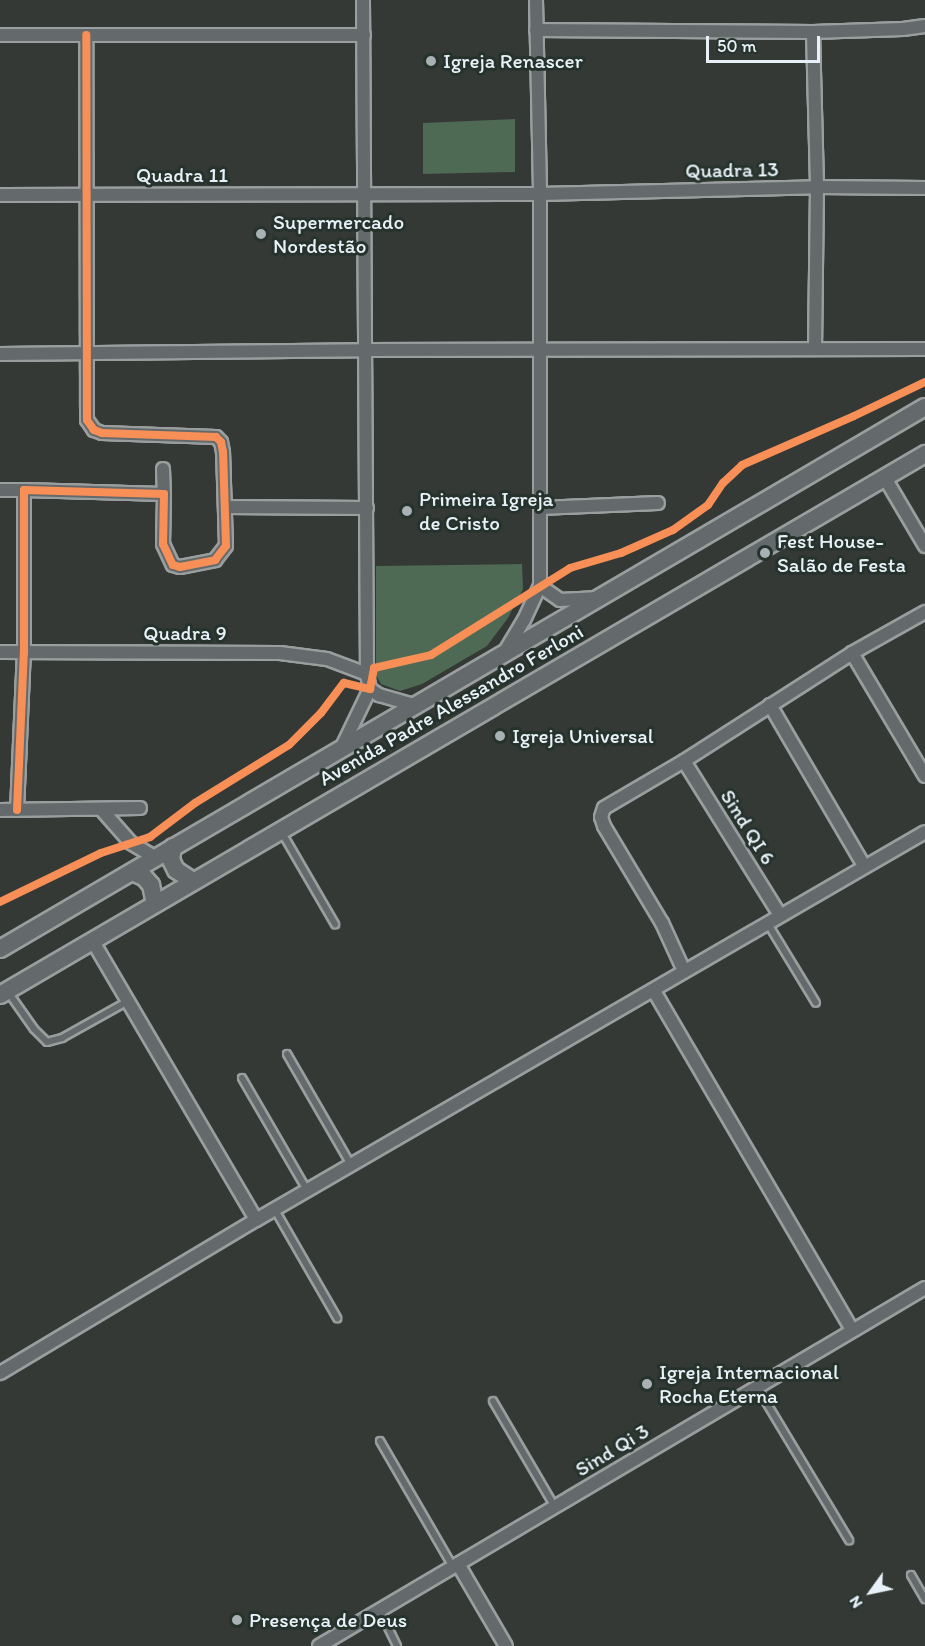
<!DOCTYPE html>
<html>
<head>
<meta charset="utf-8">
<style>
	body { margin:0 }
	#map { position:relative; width:925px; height:1646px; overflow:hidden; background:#353936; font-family:Itim,sans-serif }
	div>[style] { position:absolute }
	.green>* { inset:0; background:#4e6954 }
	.roads { filter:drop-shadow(2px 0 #9a9e9e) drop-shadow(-2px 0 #9a9e9e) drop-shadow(0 2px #9a9e9e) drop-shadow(0 -2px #9a9e9e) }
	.service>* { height:6px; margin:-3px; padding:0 3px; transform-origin:3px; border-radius:3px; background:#646a6b }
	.minor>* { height:12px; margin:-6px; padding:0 6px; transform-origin:6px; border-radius:6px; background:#646a6b }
	.secondary>* { height:16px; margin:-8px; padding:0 8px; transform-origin:8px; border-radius:8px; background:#646a6b }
	.cycleway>* { height:8px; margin:-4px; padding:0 4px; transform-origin:4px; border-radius:4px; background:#f78f57 }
	.dots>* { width:16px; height:16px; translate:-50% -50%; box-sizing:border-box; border:3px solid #26332d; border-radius:50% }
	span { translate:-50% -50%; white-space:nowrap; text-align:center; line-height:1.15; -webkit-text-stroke:6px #26332d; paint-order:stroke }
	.poi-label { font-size:21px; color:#e8f1f8 }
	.left { translate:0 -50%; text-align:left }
	.street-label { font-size:21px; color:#e8f1f8 }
	.north { position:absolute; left:841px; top:1562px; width:60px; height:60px; -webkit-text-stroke:4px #26332d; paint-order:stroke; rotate:237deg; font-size:16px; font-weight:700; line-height:24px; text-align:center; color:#e8f1f8 }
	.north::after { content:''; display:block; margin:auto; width:21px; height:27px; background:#e8f1f8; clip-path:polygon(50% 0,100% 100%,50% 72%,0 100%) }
	.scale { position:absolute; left:706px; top:36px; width:114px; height:27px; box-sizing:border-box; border:3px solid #e8f1f8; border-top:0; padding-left:8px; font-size:18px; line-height:21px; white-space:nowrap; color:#e8f1f8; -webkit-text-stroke:4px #26332d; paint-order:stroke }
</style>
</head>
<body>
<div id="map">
	<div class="green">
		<i style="clip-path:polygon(515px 119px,515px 172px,423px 174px,423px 123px)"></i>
		<i style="clip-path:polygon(522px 564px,523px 589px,508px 618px,487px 646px,422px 684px,400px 691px,381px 684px,376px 675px,376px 566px)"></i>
	</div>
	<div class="roads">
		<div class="service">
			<i style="left:281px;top:831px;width:108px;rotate:59.9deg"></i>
			<i style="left:768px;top:924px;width:92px;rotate:58.7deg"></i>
			<i style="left:8px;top:992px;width:45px;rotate:54.9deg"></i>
			<i style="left:34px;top:1029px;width:18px;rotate:45deg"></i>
			<i style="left:47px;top:1042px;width:16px;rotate:-15deg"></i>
			<i style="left:62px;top:1038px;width:76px;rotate:-29.3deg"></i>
			<i style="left:287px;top:1054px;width:128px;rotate:60deg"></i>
			<i style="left:242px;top:1078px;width:129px;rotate:59.9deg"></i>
			<i style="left:275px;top:1210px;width:125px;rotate:60.1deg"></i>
			<i style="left:757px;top:1387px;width:179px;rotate:59deg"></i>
			<i style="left:493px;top:1401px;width:123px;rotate:59.7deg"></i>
			<i style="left:380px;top:1441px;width:146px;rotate:59.9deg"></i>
			<i style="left:911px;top:1575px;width:28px;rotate:60deg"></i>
			<i style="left:380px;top:1611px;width:39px;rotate:64deg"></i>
		</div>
		<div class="minor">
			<i style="left:363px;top:0;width:674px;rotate:89.66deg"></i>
			<i style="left:367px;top:674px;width:15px;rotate:79deg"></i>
			<i style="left:536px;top:0;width:194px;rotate:88.8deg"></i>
			<i style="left:540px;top:194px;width:392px;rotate:90deg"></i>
			<i style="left:536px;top:30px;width:277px;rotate:0.4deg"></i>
			<i style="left:813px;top:32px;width:90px;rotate:-1.9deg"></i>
			<i style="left:903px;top:29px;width:22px;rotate:-8deg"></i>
			<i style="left:813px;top:32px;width:155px;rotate:88.5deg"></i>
			<i style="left:817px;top:187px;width:160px;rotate:90.7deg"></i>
			<i style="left:0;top:35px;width:364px"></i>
			<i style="left:0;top:195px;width:540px;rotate:-0.11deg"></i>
			<i style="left:540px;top:194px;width:277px;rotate:-1.4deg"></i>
			<i style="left:817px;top:187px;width:108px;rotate:0.5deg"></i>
			<i style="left:0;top:354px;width:364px;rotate:-0.6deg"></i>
			<i style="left:364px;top:350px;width:561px;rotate:-0.1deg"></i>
			<i style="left:163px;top:469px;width:25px;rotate:88deg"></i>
			<i style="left:885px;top:478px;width:79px;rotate:59.5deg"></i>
			<i style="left:0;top:490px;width:24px"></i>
			<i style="left:225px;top:507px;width:142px;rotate:0.4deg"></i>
			<i style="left:540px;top:508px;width:118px;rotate:-2.4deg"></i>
			<i style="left:0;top:652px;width:280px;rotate:0.2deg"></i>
			<i style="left:280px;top:653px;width:47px;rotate:7.3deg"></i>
			<i style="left:327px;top:659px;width:43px;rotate:20.6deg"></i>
			<i style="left:504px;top:653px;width:39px;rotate:-59deg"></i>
			<i style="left:524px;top:620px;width:38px;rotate:-65deg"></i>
			<i style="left:540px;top:586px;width:24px;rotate:35deg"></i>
			<i style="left:560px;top:600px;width:34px;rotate:-3deg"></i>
			<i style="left:852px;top:653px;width:143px;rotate:59.3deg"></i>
			<i style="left:770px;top:705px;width:186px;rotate:59.7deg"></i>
			<i style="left:340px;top:751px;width:69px;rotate:-64.2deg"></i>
			<i style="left:370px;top:689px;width:11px;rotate:34deg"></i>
			<i style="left:379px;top:695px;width:40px;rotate:16deg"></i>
			<i style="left:684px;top:761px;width:181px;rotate:58.1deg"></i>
			<i style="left:101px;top:809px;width:45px;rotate:48.6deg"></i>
			<i style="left:131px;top:843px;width:29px;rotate:31deg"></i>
			<i style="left:0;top:810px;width:140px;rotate:-0.8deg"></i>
			<i style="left:17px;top:810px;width:158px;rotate:-87.5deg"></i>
			<i style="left:24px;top:652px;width:162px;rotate:-90deg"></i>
			<i style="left:24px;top:490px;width:140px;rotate:1.6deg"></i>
			<i style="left:164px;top:494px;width:50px;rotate:91.1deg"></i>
			<i style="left:163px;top:544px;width:23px;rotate:65deg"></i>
			<i style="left:173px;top:565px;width:7px;rotate:16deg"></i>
			<i style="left:180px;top:567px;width:36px;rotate:-11deg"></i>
			<i style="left:215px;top:560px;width:18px;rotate:-52deg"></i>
			<i style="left:226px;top:546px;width:94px;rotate:-91.8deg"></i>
			<i style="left:223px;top:452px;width:10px;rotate:-101deg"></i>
			<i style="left:221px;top:442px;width:7px;rotate:-135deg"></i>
			<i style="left:216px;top:437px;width:114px;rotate:-178deg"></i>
			<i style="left:102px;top:433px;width:9px;rotate:-159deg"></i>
			<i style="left:94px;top:430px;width:12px;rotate:-125deg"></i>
			<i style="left:87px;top:420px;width:385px;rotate:-90.1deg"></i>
			<i style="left:92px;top:940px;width:324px;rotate:59.6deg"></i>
			<i style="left:684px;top:971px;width:53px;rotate:-114.6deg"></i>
			<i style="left:662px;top:923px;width:113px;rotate:-120.9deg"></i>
			<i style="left:604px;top:826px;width:9px;rotate:-108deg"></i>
			<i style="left:601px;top:817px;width:9px;rotate:-72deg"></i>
			<i style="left:604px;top:808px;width:93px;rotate:-30.4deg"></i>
			<i style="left:684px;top:761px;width:200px;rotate:-32.7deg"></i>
			<i style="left:852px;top:653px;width:84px;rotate:-29.3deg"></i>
			<i style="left:654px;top:991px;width:393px;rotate:59.7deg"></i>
			<i style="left:0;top:1373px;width:298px;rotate:-30.9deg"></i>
			<i style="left:256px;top:1220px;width:773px;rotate:-30.11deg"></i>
			<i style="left:458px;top:1564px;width:95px;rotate:59.7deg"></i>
			<i style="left:319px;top:1646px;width:704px;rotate:-30.57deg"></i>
		</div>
		<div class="secondary">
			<i style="left:173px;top:847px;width:13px;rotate:99deg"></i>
			<i style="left:171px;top:860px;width:11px;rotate:63deg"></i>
			<i style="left:176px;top:870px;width:20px;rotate:33deg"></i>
			<i style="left:132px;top:872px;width:13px;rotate:23deg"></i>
			<i style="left:144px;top:877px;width:11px;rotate:49deg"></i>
			<i style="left:151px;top:885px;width:19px;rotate:78deg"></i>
			<i style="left:0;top:949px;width:1072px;rotate:-30.37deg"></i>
			<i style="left:0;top:995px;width:1072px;rotate:-30.32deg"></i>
		</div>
	</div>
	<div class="cycleway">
		<i style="left:17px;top:810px;width:158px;rotate:-87.5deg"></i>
		<i style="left:24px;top:652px;width:162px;rotate:-90deg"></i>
		<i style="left:24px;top:490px;width:140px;rotate:1.6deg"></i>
		<i style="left:164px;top:494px;width:50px;rotate:91.1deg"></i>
		<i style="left:163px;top:544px;width:23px;rotate:65deg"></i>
		<i style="left:173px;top:565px;width:7px;rotate:16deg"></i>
		<i style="left:180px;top:567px;width:36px;rotate:-11deg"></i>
		<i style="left:215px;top:560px;width:18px;rotate:-52deg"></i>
		<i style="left:226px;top:546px;width:94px;rotate:-91.8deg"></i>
		<i style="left:223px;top:452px;width:10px;rotate:-101deg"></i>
		<i style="left:221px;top:442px;width:7px;rotate:-135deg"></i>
		<i style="left:216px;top:437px;width:114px;rotate:-178deg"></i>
		<i style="left:102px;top:433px;width:9px;rotate:-159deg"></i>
		<i style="left:94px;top:430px;width:12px;rotate:-125deg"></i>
		<i style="left:87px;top:420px;width:385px;rotate:-90.1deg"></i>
		<i style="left:0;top:902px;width:112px;rotate:-25.9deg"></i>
		<i style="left:101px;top:853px;width:52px;rotate:-18.1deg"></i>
		<i style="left:150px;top:837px;width:56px;rotate:-37.1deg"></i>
		<i style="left:195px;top:803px;width:110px;rotate:-31.7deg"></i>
		<i style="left:289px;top:745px;width:45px;rotate:-45deg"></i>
		<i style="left:321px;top:713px;width:38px;rotate:-53deg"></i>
		<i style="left:344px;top:683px;width:27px;rotate:13deg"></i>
		<i style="left:370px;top:689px;width:21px;rotate:-79deg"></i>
		<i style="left:374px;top:668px;width:58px;rotate:-12.8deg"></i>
		<i style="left:431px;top:655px;width:164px;rotate:-32deg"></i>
		<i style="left:570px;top:568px;width:53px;rotate:-16.4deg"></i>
		<i style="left:621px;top:553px;width:57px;rotate:-23.9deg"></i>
		<i style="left:673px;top:530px;width:43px;rotate:-35.5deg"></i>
		<i style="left:708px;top:505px;width:27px;rotate:-56deg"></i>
		<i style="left:723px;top:483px;width:26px;rotate:-43deg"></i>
		<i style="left:742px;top:465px;width:122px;rotate:-23.6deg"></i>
		<i style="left:854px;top:416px;width:79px;rotate:-25.6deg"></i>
	</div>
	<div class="dots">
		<i style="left:431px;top:61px;background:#a9b1b4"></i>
		<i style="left:261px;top:234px;background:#a9b1b4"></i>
		<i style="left:407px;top:511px;background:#a9b1b4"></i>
		<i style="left:765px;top:553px;background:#a9b1b4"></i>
		<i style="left:500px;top:736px;background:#a9b1b4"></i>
		<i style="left:647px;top:1384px;background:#a9b1b4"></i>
		<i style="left:237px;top:1620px;background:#a9b1b4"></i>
	</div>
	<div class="poi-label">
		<span class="left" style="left:443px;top:61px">Igreja Renascer</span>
		<span class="left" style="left:273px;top:234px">Supermercado<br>Nordestão</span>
		<span class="left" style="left:419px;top:511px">Primeira Igreja<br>de Cristo</span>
		<span class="left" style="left:777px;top:553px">Fest House-<br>Salão de Festa</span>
		<span class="left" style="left:512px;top:736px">Igreja Universal</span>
		<span class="left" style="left:659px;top:1384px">Igreja Internacional<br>Rocha Eterna</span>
		<span class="left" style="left:249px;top:1620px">Presença de Deus</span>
	</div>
	<div class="street-label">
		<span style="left:732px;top:170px;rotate:-1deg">Quadra 13</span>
		<span style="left:182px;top:175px">Quadra 11</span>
		<span style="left:185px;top:633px">Quadra 9</span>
		<span style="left:451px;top:705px;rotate:-30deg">Avenida Padre Alessandro Ferloni</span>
		<span style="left:748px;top:827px;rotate:58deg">Sind QI 6</span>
		<span style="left:612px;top:1450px;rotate:-31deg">Sind Qi 3</span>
	</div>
	<div class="north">N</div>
	<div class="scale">50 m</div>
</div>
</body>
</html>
